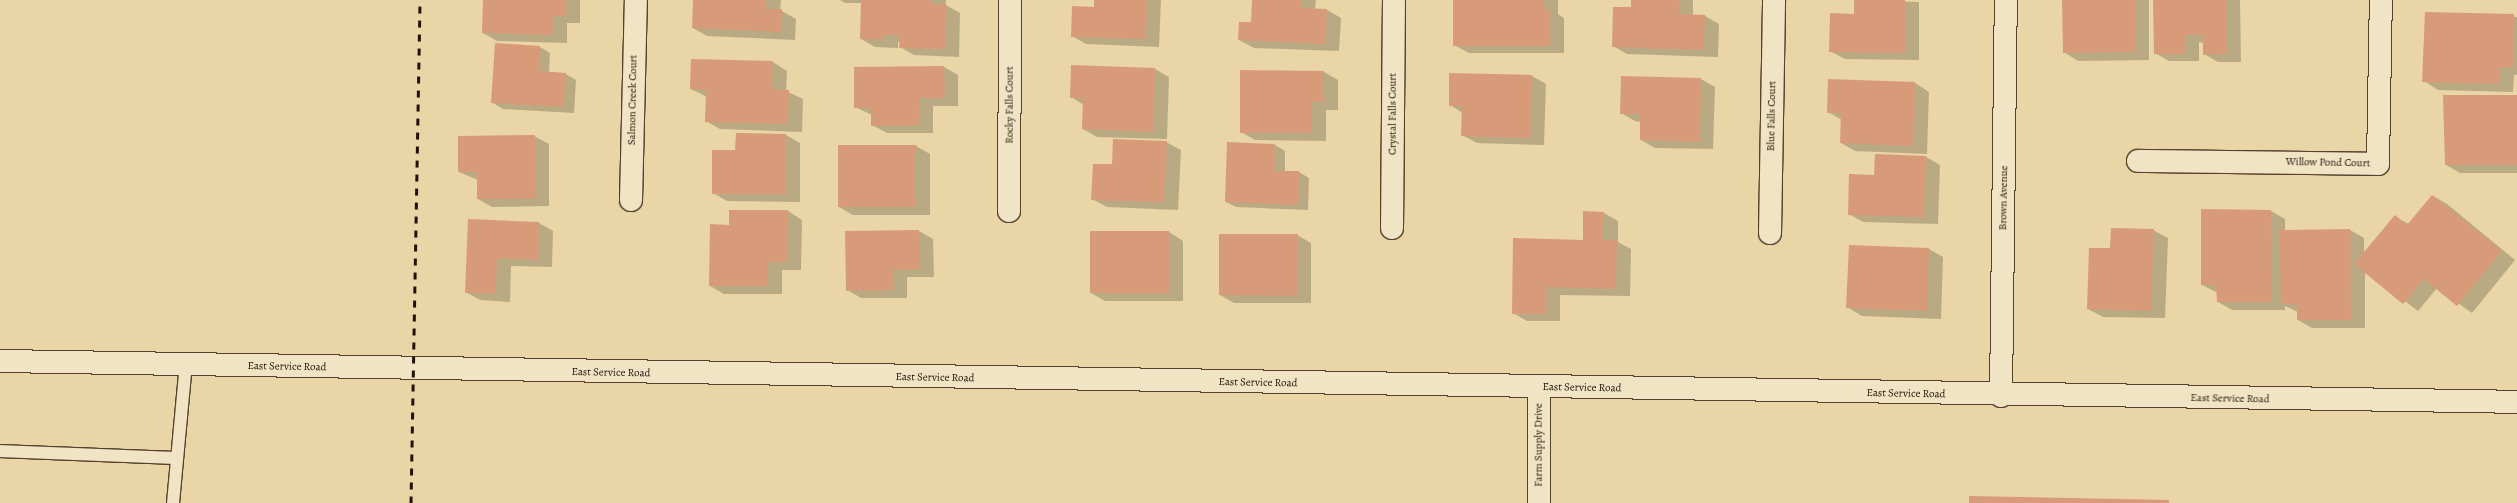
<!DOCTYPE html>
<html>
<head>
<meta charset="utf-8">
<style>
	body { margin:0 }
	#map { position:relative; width:2517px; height:503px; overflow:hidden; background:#e9d5a5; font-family:Alegreya,serif }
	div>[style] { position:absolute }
	.shadow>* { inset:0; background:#0003 }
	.building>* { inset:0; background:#d89b79 }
	.roads { filter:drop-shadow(1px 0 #554130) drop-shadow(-1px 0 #554130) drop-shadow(0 1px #554130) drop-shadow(0 -1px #554130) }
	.service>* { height:12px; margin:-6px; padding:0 6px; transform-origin:6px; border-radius:6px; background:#f1e4c4 }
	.minor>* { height:22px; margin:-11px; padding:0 11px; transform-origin:11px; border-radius:11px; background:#f1e4c4 }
	.tertiary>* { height:22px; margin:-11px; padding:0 11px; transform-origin:11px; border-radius:11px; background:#f1e4c4 }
	.rail>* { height:3px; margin-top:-1.5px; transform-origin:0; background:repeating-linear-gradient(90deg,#241009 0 7px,transparent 0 14px) }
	span { translate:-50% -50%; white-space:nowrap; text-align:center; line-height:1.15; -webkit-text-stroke:3.5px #f1e4c4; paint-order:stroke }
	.street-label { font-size:11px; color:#241009 }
</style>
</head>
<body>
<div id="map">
	<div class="shadow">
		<i style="clip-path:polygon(484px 0,580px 0,580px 23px,567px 23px,567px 43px,497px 41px,483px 33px)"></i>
		<i style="clip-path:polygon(694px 0,781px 0,780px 10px,796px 19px,795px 40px,707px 36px,693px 28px)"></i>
		<i style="clip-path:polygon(840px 0,946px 0,946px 5px,960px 13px,959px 57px,914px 55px,900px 47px,900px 42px,898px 42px,898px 48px,875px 47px,861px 39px,862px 3px,845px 3px)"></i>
		<i style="clip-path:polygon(1095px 0,1161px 0,1159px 47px,1086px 44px,1072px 36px,1095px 8px)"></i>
		<i style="clip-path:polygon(1253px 0,1316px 0,1315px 9px,1327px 10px,1341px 18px,1339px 51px,1254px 48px,1239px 40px,1252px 23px)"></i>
		<i style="clip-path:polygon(1454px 0,1558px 0,1558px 14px,1564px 18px,1564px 53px,1469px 53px,1454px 45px)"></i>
		<i style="clip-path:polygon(1632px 0,1693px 0,1693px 15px,1705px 16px,1719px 24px,1718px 57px,1627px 54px,1613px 46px,1632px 8px)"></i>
		<i style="clip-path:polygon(1855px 0,1919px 2px,1919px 60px,1845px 59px,1830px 51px,1855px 15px)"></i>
		<i style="clip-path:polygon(2063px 0,2149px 0,2149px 60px,2078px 61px,2064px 52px)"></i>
		<i style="clip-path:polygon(2154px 0,2240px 0,2241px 62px,2218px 62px,2204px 54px,2204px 43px,2199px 42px,2199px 61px,2169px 61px,2155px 53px)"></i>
		<i style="clip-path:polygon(2426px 13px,2517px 17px,2517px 75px,2514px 75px,2513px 92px,2438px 90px,2424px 81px)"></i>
		<i style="clip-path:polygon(540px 47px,550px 53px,549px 73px,566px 74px,576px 80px,574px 113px,503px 109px,493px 103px)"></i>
		<i style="clip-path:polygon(773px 62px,787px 71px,786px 91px,803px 99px,802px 132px,720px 129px,706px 121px,707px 97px,691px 89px)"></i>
		<i style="clip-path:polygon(1072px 66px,1155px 69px,1169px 77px,1167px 139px,1097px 137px,1083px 129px,1084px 105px,1071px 97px)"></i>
		<i style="clip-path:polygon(944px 67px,958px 75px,958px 106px,933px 106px,933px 133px,887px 133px,872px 125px,872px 115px,855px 107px)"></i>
		<i style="clip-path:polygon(1324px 72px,1338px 80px,1338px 110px,1326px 110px,1326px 141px,1255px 140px,1241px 132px)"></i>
		<i style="clip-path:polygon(1532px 76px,1546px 84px,1544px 145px,1477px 143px,1462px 135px,1463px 113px,1450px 105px)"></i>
		<i style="clip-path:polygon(1622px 77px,1701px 79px,1715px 87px,1713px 149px,1655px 148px,1641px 140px,1641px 122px,1635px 121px,1621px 113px)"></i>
		<i style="clip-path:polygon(1829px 80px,1915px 83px,1929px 92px,1927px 154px,1855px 151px,1841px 143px,1842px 120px,1828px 112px)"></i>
		<i style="clip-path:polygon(2517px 96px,2517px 173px,2460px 173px,2446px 165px)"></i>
		<i style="clip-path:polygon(786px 135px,800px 143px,800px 202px,727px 201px,713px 193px,736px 151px)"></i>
		<i style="clip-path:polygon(534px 136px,549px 144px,549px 206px,492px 207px,478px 199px,478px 180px,459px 172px)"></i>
		<i style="clip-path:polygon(1166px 142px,1181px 150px,1178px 210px,1107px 207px,1092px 199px,1113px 165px)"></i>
		<i style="clip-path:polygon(1228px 143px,1275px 145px,1285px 151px,1285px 172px,1299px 172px,1309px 178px,1308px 210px,1236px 207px,1226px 202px)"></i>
		<i style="clip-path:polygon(839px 146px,916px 146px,930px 154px,930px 215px,853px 215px,839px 207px)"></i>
		<i style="clip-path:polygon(1926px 157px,1940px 165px,1938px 224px,1863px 222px,1849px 214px)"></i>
		<i style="clip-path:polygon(2433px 196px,2447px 204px,2515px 260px,2472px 313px,2437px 288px,2418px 311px,2365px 271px,2365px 328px,2312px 328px,2298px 320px,2298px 312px,2285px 306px,2285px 310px,2232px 310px,2218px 302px,2218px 293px,2202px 285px,2271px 211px,2285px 219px,2285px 231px,2350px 230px,2364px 238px,2364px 254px,2395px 217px,2409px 224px)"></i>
		<i style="clip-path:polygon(788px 211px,802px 220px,801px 270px,782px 270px,782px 294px,724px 294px,710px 286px,730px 226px)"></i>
		<i style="clip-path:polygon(1604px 213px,1618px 221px,1618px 242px,1631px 249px,1630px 296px,1560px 295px,1560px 321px,1527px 321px,1513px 313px,1584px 241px)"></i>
		<i style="clip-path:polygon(469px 220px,539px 223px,553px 231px,552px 267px,511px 266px,510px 302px,480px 300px,466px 292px)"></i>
		<i style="clip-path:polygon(2153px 230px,2168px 238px,2165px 318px,2103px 317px,2088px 309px,2111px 249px)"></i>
		<i style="clip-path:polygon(919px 231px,933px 239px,934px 277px,907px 277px,907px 298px,861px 298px,847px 290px)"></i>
		<i style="clip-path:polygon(1169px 232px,1183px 241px,1183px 301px,1105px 301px,1091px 293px)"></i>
		<i style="clip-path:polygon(1297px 235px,1311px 243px,1311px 303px,1234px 303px,1220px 295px)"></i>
		<i style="clip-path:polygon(1850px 246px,1929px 249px,1943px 257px,1941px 319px,1862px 316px,1847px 307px)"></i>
	</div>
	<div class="building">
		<i style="clip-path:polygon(483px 0,566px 0,566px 16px,553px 16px,553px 35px,482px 33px)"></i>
		<i style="clip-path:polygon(693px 0,766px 0,766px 9px,782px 9px,781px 32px,692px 28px)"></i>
		<i style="clip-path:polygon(861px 0,932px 0,932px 4px,946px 4px,945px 49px,899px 48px,900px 35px,884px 35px,884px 40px,860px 39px)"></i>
		<i style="clip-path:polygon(1094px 0,1147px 0,1145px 39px,1071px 37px,1072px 6px,1094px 7px)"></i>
		<i style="clip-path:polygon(1252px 0,1301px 0,1301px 8px,1327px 9px,1325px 44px,1238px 40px,1239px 22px,1251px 22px)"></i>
		<i style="clip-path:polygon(1453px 0,1544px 0,1544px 9px,1550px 9px,1550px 46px,1453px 46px)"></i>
		<i style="clip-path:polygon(1631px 0,1679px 0,1679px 14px,1705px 15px,1704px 50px,1612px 47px,1613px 7px,1631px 7px)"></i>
		<i style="clip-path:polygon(1854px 0,1905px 0,1905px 53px,1829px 52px,1830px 13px,1854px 14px)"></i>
		<i style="clip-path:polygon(2062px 0,2135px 0,2135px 52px,2063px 53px)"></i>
		<i style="clip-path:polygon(2153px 0,2226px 0,2227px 54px,2203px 55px,2203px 35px,2185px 35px,2185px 54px,2154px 54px)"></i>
		<i style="clip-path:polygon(2425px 12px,2514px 14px,2513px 68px,2500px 67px,2499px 84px,2422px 82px)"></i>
		<i style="clip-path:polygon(495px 43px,540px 46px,539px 71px,566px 73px,564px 107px,491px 103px)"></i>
		<i style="clip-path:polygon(691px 59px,773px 61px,772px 89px,789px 90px,788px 124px,705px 122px,706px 90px,690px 89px)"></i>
		<i style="clip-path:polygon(1071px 65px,1155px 68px,1153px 132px,1082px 129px,1083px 98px,1070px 98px)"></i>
		<i style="clip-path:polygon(944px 66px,945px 98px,919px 98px,919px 125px,871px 126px,871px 108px,854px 108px,854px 67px)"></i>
		<i style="clip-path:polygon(1240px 70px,1324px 71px,1324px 102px,1312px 102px,1312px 133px,1240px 133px)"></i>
		<i style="clip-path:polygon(1449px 73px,1532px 75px,1530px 138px,1461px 136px,1462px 106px,1449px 106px)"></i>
		<i style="clip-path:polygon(1621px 76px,1701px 78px,1700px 142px,1640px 140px,1640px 114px,1620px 114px)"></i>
		<i style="clip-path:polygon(1828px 79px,1915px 82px,1913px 146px,1840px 143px,1841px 113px,1827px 113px)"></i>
		<i style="clip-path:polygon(2443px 95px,2517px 95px,2517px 165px,2445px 165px)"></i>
		<i style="clip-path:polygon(736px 133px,786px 134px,786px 194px,712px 194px,712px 150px,735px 150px)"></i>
		<i style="clip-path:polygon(535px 135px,535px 199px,477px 199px,477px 172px,458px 172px,458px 136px)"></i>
		<i style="clip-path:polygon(1113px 139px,1167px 141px,1164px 202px,1091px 200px,1093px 164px,1112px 164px)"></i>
		<i style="clip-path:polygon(1227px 142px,1275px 144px,1274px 171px,1299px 171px,1298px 205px,1225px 202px)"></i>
		<i style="clip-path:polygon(838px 145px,916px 145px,916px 207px,838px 207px)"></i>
		<i style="clip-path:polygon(1875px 154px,1926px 156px,1924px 217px,1848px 215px,1849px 174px,1874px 175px)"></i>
		<i style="clip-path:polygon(2432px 195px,2502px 251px,2457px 306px,2424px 279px,2403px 304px,2354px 264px,2395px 215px,2407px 225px)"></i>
		<i style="clip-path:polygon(2201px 209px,2271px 210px,2272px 302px,2217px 302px,2216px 285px,2201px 285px)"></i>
		<i style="clip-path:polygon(729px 210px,788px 210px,787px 262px,768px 262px,768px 286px,709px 286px,710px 224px,729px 225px)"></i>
		<i style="clip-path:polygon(1583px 211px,1604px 212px,1604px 240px,1617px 240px,1616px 289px,1546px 287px,1546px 314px,1512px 314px,1513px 238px,1583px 240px)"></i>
		<i style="clip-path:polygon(468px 219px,539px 222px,538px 260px,497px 258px,496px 294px,465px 293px)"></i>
		<i style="clip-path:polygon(2111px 228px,2154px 229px,2151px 311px,2087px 309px,2089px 248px,2110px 248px)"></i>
		<i style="clip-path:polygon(2350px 229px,2351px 320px,2297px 320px,2297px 304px,2281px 304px,2280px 230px)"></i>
		<i style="clip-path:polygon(919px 230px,920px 269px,893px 270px,894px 290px,846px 291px,845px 231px)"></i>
		<i style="clip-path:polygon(1090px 231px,1169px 231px,1169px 294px,1090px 293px)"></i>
		<i style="clip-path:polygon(1219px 234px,1298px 234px,1297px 296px,1219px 295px)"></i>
		<i style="clip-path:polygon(1849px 245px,1929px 248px,1927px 311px,1846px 308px)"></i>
		<i style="clip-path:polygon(1969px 496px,2169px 500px,2169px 503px,1969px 503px)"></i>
	</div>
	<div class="roads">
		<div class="service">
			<i style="left:0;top:451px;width:176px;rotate:2.3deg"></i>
			<i style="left:173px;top:503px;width:140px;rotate:-84.7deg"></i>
		</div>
		<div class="minor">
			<i style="left:2138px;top:161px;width:240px;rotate:0.7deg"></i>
			<i style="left:2378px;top:164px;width:164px;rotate:-89deg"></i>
			<i style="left:631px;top:200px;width:200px;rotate:-88.6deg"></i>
			<i style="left:1009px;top:211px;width:211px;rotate:-89.7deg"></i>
			<i style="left:1392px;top:228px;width:228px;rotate:-89.5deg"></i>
			<i style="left:1770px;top:233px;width:233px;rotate:-89deg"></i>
			<i style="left:1539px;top:388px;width:115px;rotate:90deg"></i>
			<i style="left:2001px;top:396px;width:396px;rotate:-89.3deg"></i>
		</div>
		<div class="tertiary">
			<i style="left:0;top:361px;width:2517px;rotate:0.93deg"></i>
		</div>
	</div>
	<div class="rail">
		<i style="left:411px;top:503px;width:503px;rotate:-88.97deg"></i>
	</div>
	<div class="street-label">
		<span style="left:633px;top:100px;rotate:-89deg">Salmon Creek Court</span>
		<span style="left:1010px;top:105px;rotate:-90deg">Rocky Falls Court</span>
		<span style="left:1393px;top:114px;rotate:-90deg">Crystal Falls Court</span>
		<span style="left:1772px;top:116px;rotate:-89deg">Blue Falls Court</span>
		<span style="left:2328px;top:163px;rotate:1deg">Willow Pond Court</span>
		<span style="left:2004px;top:198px;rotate:-89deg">Brown Avenue</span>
		<span style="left:287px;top:367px;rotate:1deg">East Service Road</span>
		<span style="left:611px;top:373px;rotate:1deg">East Service Road</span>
		<span style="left:935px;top:378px;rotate:1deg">East Service Road</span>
		<span style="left:1258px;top:383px;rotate:1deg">East Service Road</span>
		<span style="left:1582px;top:388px;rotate:1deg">East Service Road</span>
		<span style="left:1906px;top:394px;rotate:1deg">East Service Road</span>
		<span style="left:2230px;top:399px;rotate:1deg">East Service Road</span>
		<span style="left:1539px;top:445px;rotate:-90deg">Farm Supply Drive</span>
	</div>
</div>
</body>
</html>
